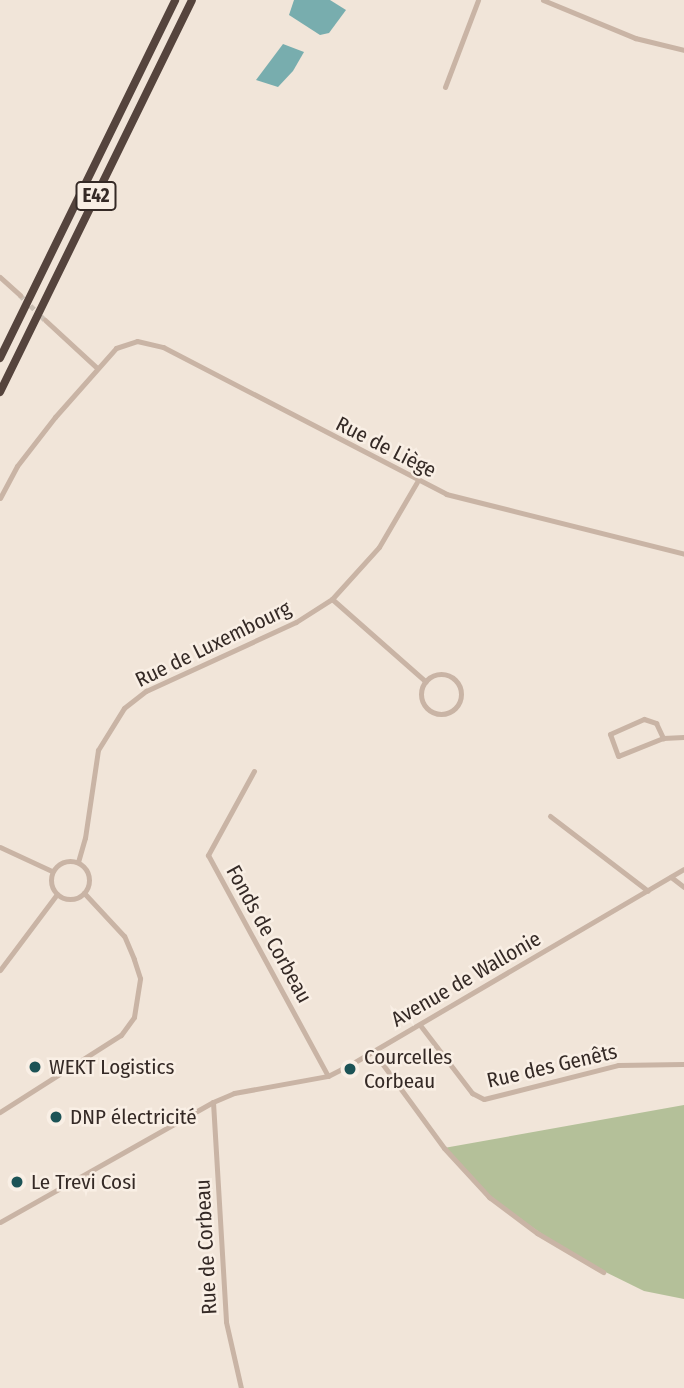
<!DOCTYPE html>
<html>
<head>
<meta charset="utf-8">
<style>
	body { margin:0 }
	#map { position:relative; width:684px; height:1388px; overflow:hidden; background:#f1e5d9; font-family:"Fira Sans Condensed",sans-serif }
	div>[style] { position:absolute }
	.green>* { inset:0; background:#b4c099 }
	.water>* { inset:0; background:#78adae }
	.minor-tunnel>* { height:5px; margin-top:-2.5px; transform-origin:0; background:repeating-linear-gradient(90deg,#cbc0b5 0 5px,transparent 0 7.5px) }
	.minor>* { height:5px; margin:-2.5px; padding:0 2.5px; transform-origin:2.5px; border-radius:2.5px; background:#c9b4a5 }
	.minor>.ring { margin:-2.5px; padding:0; box-sizing:content-box; background:none; border:5px solid #c9b4a5; border-radius:50% }
	.highway>* { height:8px; margin:-4px; padding:0 4px; transform-origin:4px; border-radius:4px; background:#55443d }
	.dots>* { width:19px; height:19px; translate:-50% -50%; box-sizing:border-box; border:4px solid #f9efe5; border-radius:50% }
	span { translate:-50% -50%; white-space:nowrap; text-align:center; line-height:1.15; -webkit-text-stroke:5px #f9efe5; paint-order:stroke }
	.shield-label span { padding:2px 5px; background:#f9efe5; border:2px solid; border-radius:5px; -webkit-text-stroke-width:0 }
	.shield-label { font-size:19px; color:#352a26; font-weight:700 }
	.street-label { font-size:21px; color:#352a26 }
	.poi-label { font-size:21px; color:#352a26 }
	.left { translate:0 -50%; text-align:left }
</style>
</head>
<body>
<div id="map">
	<div class="green">
		<i style="clip-path:polygon(684px 1105px,684px 1299px,644px 1291px,575px 1257px,489px 1197px,444px 1148px)"></i>
	</div>
	<div class="water">
		<i style="clip-path:polygon(294px 0,330px 0,346px 10px,329px 33px,320px 35px,289px 15px)"></i>
		<i style="clip-path:polygon(283px 44px,304px 52px,293px 71px,278px 87px,256px 80px)"></i>
	</div>
	<div class="minor-tunnel">
		<i style="left:20px;top:295px;width:35px;rotate:45deg"></i>
	</div>
	<div class="minor">
		<i style="left:543px;top:0;width:100px;rotate:22.4deg"></i>
		<i style="left:635px;top:38px;width:50px;rotate:13.8deg"></i>
		<i style="left:445px;top:87px;width:93px;rotate:-69.2deg"></i>
		<i style="left:0;top:277px;width:27px;rotate:42deg"></i>
		<i style="left:45px;top:320px;width:71px;rotate:42.7deg"></i>
		<i style="left:0;top:498px;width:36px;rotate:-62deg"></i>
		<i style="left:17px;top:466px;width:62px;rotate:-52.2deg"></i>
		<i style="left:55px;top:417px;width:92px;rotate:-48.5deg"></i>
		<i style="left:116px;top:348px;width:22px;rotate:-18deg"></i>
		<i style="left:137px;top:341px;width:27px;rotate:13deg"></i>
		<i style="left:163px;top:347px;width:319px;rotate:27.4deg"></i>
		<i style="left:446px;top:494px;width:245px;rotate:14.1deg"></i>
		<i style="left:332px;top:599px;width:125px;rotate:41.4deg"></i>
		<i class="ring" style="left:421px;top:674px;width:35px;height:35px"></i>
		<i style="left:644px;top:719px;width:13px;rotate:18deg"></i>
		<i style="left:656px;top:723px;width:17px;rotate:65deg"></i>
		<i style="left:663px;top:738px;width:48px;rotate:158.2deg"></i>
		<i style="left:618px;top:756px;width:23px;rotate:-110deg"></i>
		<i style="left:610px;top:734px;width:37px;rotate:-24deg"></i>
		<i style="left:663px;top:738px;width:21px;rotate:-3deg"></i>
		<i style="left:254px;top:771px;width:96px;rotate:118.7deg"></i>
		<i style="left:208px;top:855px;width:251px;rotate:61.5deg"></i>
		<i style="left:550px;top:816px;width:123px;rotate:37.4deg"></i>
		<i style="left:0;top:847px;width:57px;rotate:24.8deg"></i>
		<i class="ring" style="left:51px;top:861px;width:33px;height:33px"></i>
		<i style="left:78px;top:862px;width:25px;rotate:-74deg"></i>
		<i style="left:85px;top:838px;width:89px;rotate:-81.6deg"></i>
		<i style="left:98px;top:750px;width:49px;rotate:-58.2deg"></i>
		<i style="left:124px;top:708px;width:28px;rotate:-38deg"></i>
		<i style="left:146px;top:691px;width:165px;rotate:-24.7deg"></i>
		<i style="left:296px;top:622px;width:43px;rotate:-32.6deg"></i>
		<i style="left:332px;top:599px;width:70px;rotate:-47.9deg"></i>
		<i style="left:379px;top:547px;width:75px;rotate:-59.7deg"></i>
		<i style="left:671px;top:877px;width:16px;rotate:38deg"></i>
		<i style="left:0;top:970px;width:95px;rotate:-53.1deg"></i>
		<i style="left:420px;top:1025px;width:86px;rotate:52.6deg"></i>
		<i style="left:472px;top:1093px;width:13px;rotate:27deg"></i>
		<i style="left:484px;top:1099px;width:138px;rotate:-14.2deg"></i>
		<i style="left:618px;top:1065px;width:66px;rotate:-0.9deg"></i>
		<i style="left:373px;top:1051px;width:120px;rotate:53.8deg"></i>
		<i style="left:444px;top:1148px;width:67px;rotate:47.4deg"></i>
		<i style="left:489px;top:1197px;width:60px;rotate:36.9deg"></i>
		<i style="left:537px;top:1233px;width:77px;rotate:30.6deg"></i>
		<i style="left:213px;top:1102px;width:220px;rotate:86.6deg"></i>
		<i style="left:226px;top:1322px;width:68px;rotate:77.2deg"></i>
		<i style="left:0;top:1112px;width:143px;rotate:-32.5deg"></i>
		<i style="left:121px;top:1035px;width:22px;rotate:-54deg"></i>
		<i style="left:134px;top:1017px;width:39px;rotate:-81deg"></i>
		<i style="left:140px;top:978px;width:20px;rotate:-108deg"></i>
		<i style="left:134px;top:959px;width:25px;rotate:-113deg"></i>
		<i style="left:124px;top:936px;width:59px;rotate:-132.9deg"></i>
		<i style="left:0;top:1222px;width:244px;rotate:-29.4deg"></i>
		<i style="left:213px;top:1102px;width:23px;rotate:-23deg"></i>
		<i style="left:234px;top:1093px;width:96px;rotate:-10.3deg"></i>
		<i style="left:328px;top:1076px;width:22px;rotate:-27deg"></i>
		<i style="left:348px;top:1066px;width:389px;rotate:-30.4deg"></i>
	</div>
	<div class="highway">
		<i style="left:0;top:358px;width:398px;rotate:-63.9deg"></i>
		<i style="left:0;top:392px;width:436px;rotate:-63.9deg"></i>
	</div>
	<div class="dots">
		<i style="left:35px;top:1067px;background:#1c5356"></i>
		<i style="left:350px;top:1069px;background:#1c5356"></i>
		<i style="left:56px;top:1117px;background:#1c5356"></i>
		<i style="left:17px;top:1182px;background:#1c5356"></i>
	</div>
	<div class="shield-label">
		<span style="left:96px;top:196px">E42</span>
	</div>
	<div class="street-label">
		<span style="left:386px;top:447px;rotate:27deg">Rue de Liège</span>
		<span style="left:213px;top:644px;rotate:-26deg">Rue de Luxembourg</span>
		<span style="left:269px;top:934px;rotate:61deg">Fonds de Corbeau</span>
		<span style="left:466px;top:979px;rotate:-30deg">Avenue de Wallonie</span>
		<span style="left:552px;top:1066px;rotate:-13deg">Rue des Genêts</span>
		<span style="left:206px;top:1247px;rotate:-93deg">Rue de Corbeau</span>
	</div>
	<div class="poi-label">
		<span class="left" style="left:364px;top:1069px">Courcelles<br>Corbeau</span>
		<span class="left" style="left:49px;top:1067px">WEKT Logistics</span>
		<span class="left" style="left:70px;top:1117px">DNP électricité</span>
		<span class="left" style="left:31px;top:1182px">Le Trevi Cosi</span>
	</div>
</div>
</body>
</html>
